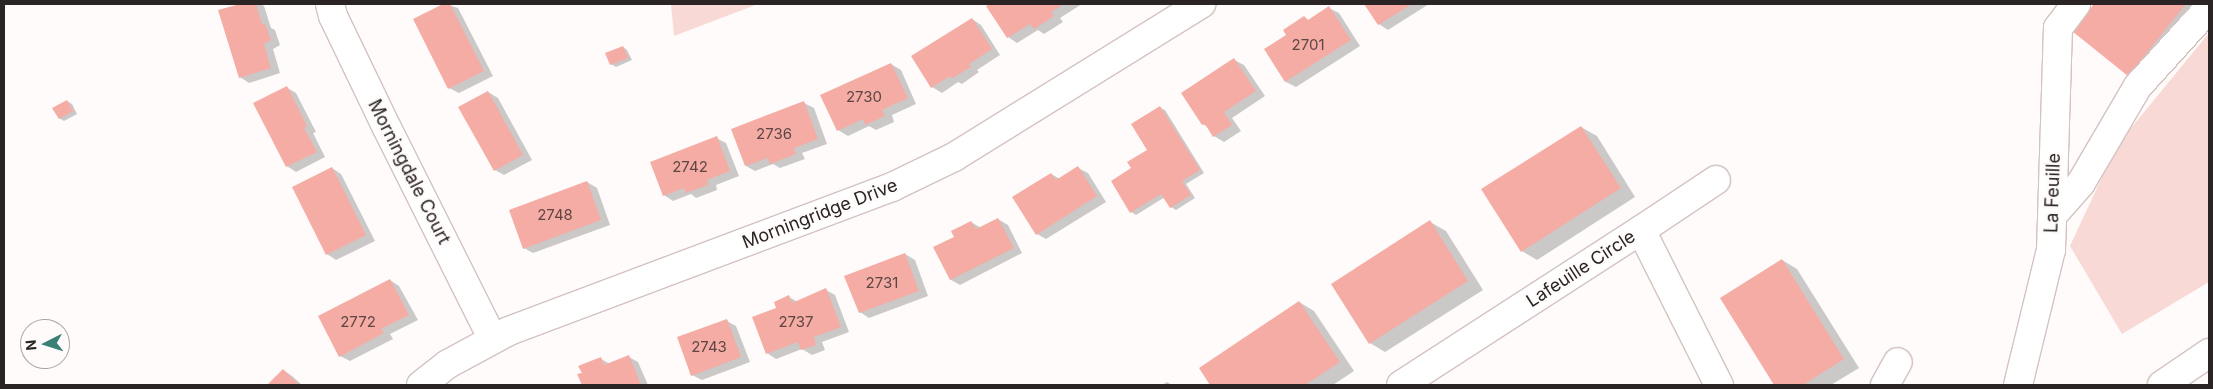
<!DOCTYPE html>
<html>
<head>
<meta charset="utf-8">
<style>
	body { margin:0 }
	#map { position:relative; width:2213px; height:389px; overflow:hidden; background:#fefbfa; font-family:Inter,sans-serif }
	div>[style] { position:absolute }
	.green>* { inset:0; background:#f8d9d6 }
	.shadow>* { inset:0; background:#0003 }
	.building>* { inset:0; background:#f5aca4 }
	.roads { filter:drop-shadow(1px 0 #d3c3c1) drop-shadow(-1px 0 #d3c3c1) drop-shadow(0 1px #d3c3c1) drop-shadow(0 -1px #d3c3c1) }
	.minor>* { height:28px; margin:-14px; padding:0 14px; transform-origin:14px; border-radius:14px; background:#fff }
	span { translate:-50% -50%; white-space:nowrap; text-align:center; line-height:1.15; -webkit-text-stroke:5px #fefbfa; paint-order:stroke }
	.number-label { font-size:15px; color:#5d4644 }
	.number-label span { -webkit-text-stroke-width:0 }
	.street-label { font-size:18px; color:#2a2424 }
	.frame { position:absolute; inset:0; border:5px solid #2a2424; pointer-events:none }
	.north { position:absolute; left:20px; top:319px; width:50px; height:50px; box-sizing:border-box; background:#fefbfa; border:1px solid #a9a5a4; border-radius:50%; rotate:265deg; font-size:14px; font-weight:700; line-height:20px; text-align:center; color:#2a2424 }
	.north::after { content:''; display:block; margin:auto; width:18px; height:22px; background:#398077; clip-path:polygon(50% 0,100% 100%,50% 72%,0 100%) }
</style>
</head>
<body>
<div id="map">
	<div class="green">
		<i style="clip-path:polygon(671px 4px,758px 4px,674px 36px)"></i>
		<i style="clip-path:polygon(2209px 33px,2209px 282px,2122px 334px,2070px 246px,2117px 145px)"></i>
	</div>
	<div class="shadow">
		<i style="clip-path:polygon(244px 4px,260px 4px,264px 6px,271px 28px,275px 30px,280px 45px,273px 49px,280px 73px,249px 83px,240px 77px,220px 11px)"></i>
		<i style="clip-path:polygon(446px 4px,458px 8px,493px 76px,459px 93px,449px 88px,415px 20px)"></i>
		<i style="clip-path:polygon(992px 4px,1082px 4px,1060px 18px,1063px 22px,1044px 34px,1038px 30px,1017px 43px,1008px 37px,988px 6px)"></i>
		<i style="clip-path:polygon(1366px 4px,1429px 4px,1388px 30px,1379px 24px)"></i>
		<i style="clip-path:polygon(2096px 4px,2209px 4px,2144px 84px,2128px 75px,2074px 30px)"></i>
		<i style="clip-path:polygon(1329px 8px,1339px 13px,1360px 46px,1296px 87px,1286px 82px,1266px 49px,1287px 36px,1304px 18px,1310px 21px)"></i>
		<i style="clip-path:polygon(972px 19px,981px 25px,1000px 55px,977px 70px,979px 72px,962px 84px,958px 82px,942px 93px,932px 87px)"></i>
		<i style="clip-path:polygon(623px 47px,627px 50px,632px 60px,616px 67px,611px 64px)"></i>
		<i style="clip-path:polygon(1234px 60px,1244px 65px,1265px 96px,1232px 118px,1241px 131px,1224px 142px,1214px 136px,1209px 128px,1203px 124px)"></i>
		<i style="clip-path:polygon(891px 64px,901px 70px,916px 104px,892px 115px,894px 122px,876px 130px,869px 126px,848px 136px,838px 130px)"></i>
		<i style="clip-path:polygon(286px 87px,296px 93px,316px 132px,313px 133px,325px 157px,296px 172px,287px 166px)"></i>
		<i style="clip-path:polygon(488px 92px,498px 98px,532px 160px,504px 175px,495px 170px)"></i>
		<i style="clip-path:polygon(67px 101px,72px 104px,77px 114px,64px 121px,59px 118px)"></i>
		<i style="clip-path:polygon(804px 103px,814px 108px,827px 144px,802px 153px,805px 159px,780px 168px,773px 164px,755px 171px,746px 166px)"></i>
		<i style="clip-path:polygon(1160px 108px,1165px 110px,1204px 173px,1186px 184px,1195px 198px,1176px 210px,1171px 207px,1165px 197px,1136px 215px,1131px 212px,1133px 169px,1149px 150px)"></i>
		<i style="clip-path:polygon(1581px 127px,1597px 136px,1635px 197px,1537px 260px,1522px 251px)"></i>
		<i style="clip-path:polygon(716px 138px,726px 143px,739px 176px,716px 185px,717px 190px,696px 198px,691px 194px,673px 201px,664px 195px)"></i>
		<i style="clip-path:polygon(332px 168px,341px 174px,375px 241px,336px 260px,327px 254px)"></i>
		<i style="clip-path:polygon(1078px 168px,1088px 173px,1106px 202px,1046px 239px,1037px 234px,1051px 174px,1060px 179px)"></i>
		<i style="clip-path:polygon(587px 182px,597px 188px,610px 225px,533px 253px,524px 248px)"></i>
		<i style="clip-path:polygon(998px 219px,1008px 225px,1022px 253px,960px 285px,951px 280px,955px 237px,971px 222px,981px 228px)"></i>
		<i style="clip-path:polygon(1430px 222px,1446px 231px,1483px 290px,1385px 352px,1370px 343px)"></i>
		<i style="clip-path:polygon(905px 254px,915px 260px,928px 296px,869px 318px,860px 312px)"></i>
		<i style="clip-path:polygon(1782px 260px,1797px 269px,1859px 368px,1831px 385px,1776px 385px,1722px 298px)"></i>
		<i style="clip-path:polygon(390px 280px,399px 286px,418px 320px,390px 334px,393px 339px,350px 361px,340px 356px)"></i>
		<i style="clip-path:polygon(826px 290px,835px 295px,849px 332px,822px 342px,825px 350px,812px 355px,802px 349px,776px 359px,767px 353px,778px 309px,789px 297px,798px 302px)"></i>
		<i style="clip-path:polygon(1299px 302px,1314px 311px,1354px 371px,1333px 385px,1211px 385px,1200px 369px)"></i>
		<i style="clip-path:polygon(727px 321px,736px 326px,750px 362px,702px 380px,692px 375px)"></i>
		<i style="clip-path:polygon(629px 357px,638px 362px,648px 385px,583px 385px,579px 375px,601px 359px,610px 364px)"></i>
		<i style="clip-path:polygon(283px 370px,292px 376px,302px 385px,268px 385px)"></i>
		<i style="clip-path:polygon(1167px 382px,1172px 385px,1162px 385px)"></i>
	</div>
	<div class="building">
		<i style="clip-path:polygon(240px 4px,256px 4px,262px 24px,265px 24px,271px 40px,264px 44px,271px 68px,239px 78px,218px 10px)"></i>
		<i style="clip-path:polygon(443px 4px,450px 4px,484px 71px,448px 89px,413px 19px)"></i>
		<i style="clip-path:polygon(990px 4px,1064px 4px,1051px 12px,1054px 16px,1034px 29px,1030px 24px,1007px 38px,986px 6px)"></i>
		<i style="clip-path:polygon(1364px 4px,1412px 4px,1378px 25px)"></i>
		<i style="clip-path:polygon(2094px 4px,2186px 4px,2128px 76px,2072px 31px)"></i>
		<i style="clip-path:polygon(1329px 6px,1351px 40px,1285px 82px,1264px 49px,1286px 35px,1283px 30px,1304px 16px,1308px 20px)"></i>
		<i style="clip-path:polygon(972px 18px,992px 49px,969px 64px,971px 67px,951px 79px,950px 76px,931px 88px,911px 56px)"></i>
		<i style="clip-path:polygon(623px 46px,628px 58px,610px 65px,605px 53px)"></i>
		<i style="clip-path:polygon(1234px 58px,1256px 91px,1224px 112px,1232px 125px,1213px 137px,1205px 124px,1202px 125px,1181px 93px)"></i>
		<i style="clip-path:polygon(891px 63px,908px 98px,882px 110px,885px 116px,865px 125px,863px 119px,837px 131px,820px 95px)"></i>
		<i style="clip-path:polygon(287px 86px,307px 126px,304px 128px,317px 152px,286px 167px,253px 103px)"></i>
		<i style="clip-path:polygon(488px 91px,523px 155px,494px 171px,458px 107px)"></i>
		<i style="clip-path:polygon(67px 100px,73px 111px,59px 119px,52px 108px)"></i>
		<i style="clip-path:polygon(804px 101px,818px 139px,794px 148px,796px 154px,770px 164px,768px 158px,745px 166px,731px 129px)"></i>
		<i style="clip-path:polygon(1160px 106px,1200px 170px,1182px 181px,1191px 195px,1170px 208px,1161px 194px,1130px 213px,1111px 181px,1131px 168px,1127px 162px,1147px 150px,1131px 124px)"></i>
		<i style="clip-path:polygon(1581px 126px,1621px 188px,1521px 252px,1481px 189px)"></i>
		<i style="clip-path:polygon(717px 136px,730px 171px,707px 180px,708px 185px,686px 193px,684px 188px,663px 196px,650px 162px)"></i>
		<i style="clip-path:polygon(1078px 166px,1097px 196px,1036px 235px,1012px 197px,1051px 173px,1056px 180px)"></i>
		<i style="clip-path:polygon(332px 167px,366px 235px,326px 255px,292px 187px)"></i>
		<i style="clip-path:polygon(587px 181px,601px 220px,523px 249px,509px 210px)"></i>
		<i style="clip-path:polygon(998px 218px,1014px 248px,950px 280px,933px 247px,954px 237px,951px 231px,971px 221px,976px 229px)"></i>
		<i style="clip-path:polygon(1430px 220px,1468px 281px,1369px 344px,1331px 284px)"></i>
		<i style="clip-path:polygon(905px 253px,919px 291px,859px 313px,844px 276px)"></i>
		<i style="clip-path:polygon(1782px 259px,1844px 359px,1803px 385px,1774px 385px,1720px 298px)"></i>
		<i style="clip-path:polygon(390px 279px,409px 315px,381px 329px,384px 333px,339px 357px,318px 316px)"></i>
		<i style="clip-path:polygon(826px 288px,841px 327px,814px 337px,816px 345px,801px 350px,798px 342px,766px 354px,752px 317px,776px 308px,774px 302px,789px 295px,792px 303px)"></i>
		<i style="clip-path:polygon(1299px 301px,1340px 362px,1305px 385px,1210px 385px,1199px 368px)"></i>
		<i style="clip-path:polygon(727px 319px,741px 357px,691px 376px,677px 337px)"></i>
		<i style="clip-path:polygon(629px 355px,641px 385px,582px 385px,577px 374px,582px 373px,578px 366px,601px 357px,604px 365px)"></i>
		<i style="clip-path:polygon(283px 369px,299px 385px,267px 385px)"></i>
	</div>
	<div class="roads">
		<div class="minor">
			<i style="left:330px;top:4px;width:12px;rotate:76deg"></i>
			<i style="left:333px;top:16px;width:124px;rotate:64.3deg"></i>
			<i style="left:387px;top:128px;width:235px;rotate:63.4deg"></i>
			<i style="left:2052px;top:216px;width:44px;rotate:-48.7deg"></i>
			<i style="left:2081px;top:183px;width:113px;rotate:-59.6deg"></i>
			<i style="left:2138px;top:86px;width:105px;rotate:-47.7deg"></i>
			<i style="left:1641px;top:230px;width:90px;rotate:-33.7deg"></i>
			<i style="left:421px;top:385px;width:34px;rotate:-38deg"></i>
			<i style="left:448px;top:364px;width:69px;rotate:-28.4deg"></i>
			<i style="left:509px;top:331px;width:409px;rotate:-20.6deg"></i>
			<i style="left:892px;top:187px;width:69px;rotate:-25.8deg"></i>
			<i style="left:954px;top:157px;width:291px;rotate:-31.8deg"></i>
			<i style="left:1401px;top:385px;width:286px;rotate:-32.9deg"></i>
			<i style="left:1641px;top:230px;width:174px;rotate:63.3deg"></i>
			<i style="left:1885px;top:385px;width:26px;rotate:-61deg"></i>
			<i style="left:2018px;top:385px;width:139px;rotate:-76.3deg"></i>
			<i style="left:2051px;top:250px;width:222px;rotate:-88.2deg"></i>
			<i style="left:2058px;top:28px;width:30px;rotate:-53deg"></i>
			<i style="left:2162px;top:385px;width:57px;rotate:-34.2deg"></i>
		</div>
	</div>
	<div class="number-label">
		<span style="left:1308px;top:45px">2701</span>
		<span style="left:864px;top:97px">2730</span>
		<span style="left:774px;top:134px">2736</span>
		<span style="left:690px;top:167px">2742</span>
		<span style="left:555px;top:215px">2748</span>
		<span style="left:882px;top:283px">2731</span>
		<span style="left:358px;top:322px">2772</span>
		<span style="left:796px;top:322px">2737</span>
		<span style="left:709px;top:347px">2743</span>
	</div>
	<div class="street-label">
		<span style="left:409px;top:172px;rotate:63deg">Morningdale Court</span>
		<span style="left:2053px;top:193px;rotate:-88deg">La Feuille</span>
		<span style="left:820px;top:214px;rotate:-21deg">Morningridge Drive</span>
		<span style="left:1581px;top:269px;rotate:-33deg">Lafeuille Circle</span>
	</div>
	<div class="frame"></div>
	<div class="north">N</div>
</div>
</body>
</html>
